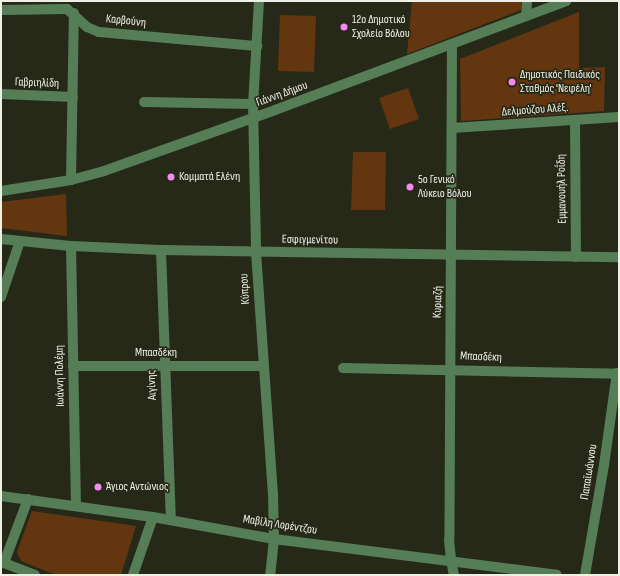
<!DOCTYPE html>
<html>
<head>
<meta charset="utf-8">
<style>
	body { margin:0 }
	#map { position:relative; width:620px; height:576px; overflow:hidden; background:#262918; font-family:"Sofia Sans Condensed",sans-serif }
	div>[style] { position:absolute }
	.green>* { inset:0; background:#64360f }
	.minor>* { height:10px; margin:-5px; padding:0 5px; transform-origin:5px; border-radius:5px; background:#557e57 }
	.dots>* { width:11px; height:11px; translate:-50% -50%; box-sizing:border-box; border:2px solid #262918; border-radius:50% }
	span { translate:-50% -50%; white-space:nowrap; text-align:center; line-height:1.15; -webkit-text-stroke:3.5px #262918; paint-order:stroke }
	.poi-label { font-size:12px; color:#eef0e5 }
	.left { translate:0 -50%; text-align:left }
	.street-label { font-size:12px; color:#eef0e5 }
	.frame { position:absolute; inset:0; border:2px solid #eef0e5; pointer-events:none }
</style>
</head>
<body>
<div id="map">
	<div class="green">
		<i style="clip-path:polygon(412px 1px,522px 1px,521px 10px,407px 54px)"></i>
		<i style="clip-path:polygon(579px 12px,579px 68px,605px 67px,604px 111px,461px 121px,460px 59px)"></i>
		<i style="clip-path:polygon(280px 15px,316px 16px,314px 72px,278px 71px)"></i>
		<i style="clip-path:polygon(408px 88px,419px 119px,390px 129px,379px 98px)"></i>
		<i style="clip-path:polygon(353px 152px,386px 152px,385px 210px,351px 210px)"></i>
		<i style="clip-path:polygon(66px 194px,67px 236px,1px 228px,1px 202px)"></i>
		<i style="clip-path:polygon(32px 511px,136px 526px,121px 575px,56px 575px,21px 561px,17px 552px)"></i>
	</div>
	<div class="minor">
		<i style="left:259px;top:1px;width:103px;rotate:93.3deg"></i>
		<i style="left:253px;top:104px;width:148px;rotate:88.8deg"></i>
		<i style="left:256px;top:252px;width:242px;rotate:86deg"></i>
		<i style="left:273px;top:493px;width:46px;rotate:88.8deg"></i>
		<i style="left:274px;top:539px;width:36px;rotate:96deg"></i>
		<i style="left:1px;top:10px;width:66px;rotate:-0.9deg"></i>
		<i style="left:67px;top:9px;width:27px;rotate:42deg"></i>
		<i style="left:87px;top:27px;width:13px;rotate:23deg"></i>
		<i style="left:99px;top:32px;width:159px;rotate:5.1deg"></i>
		<i style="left:526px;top:16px;width:15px;rotate:-86deg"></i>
		<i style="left:452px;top:44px;width:496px;rotate:90.3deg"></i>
		<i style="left:449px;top:540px;width:20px;rotate:84deg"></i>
		<i style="left:451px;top:560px;width:15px;rotate:79deg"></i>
		<i style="left:1px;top:94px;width:72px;rotate:2.4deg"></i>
		<i style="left:144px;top:102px;width:109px;rotate:1.1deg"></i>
		<i style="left:575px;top:120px;width:137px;rotate:89.6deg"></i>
		<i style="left:452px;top:128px;width:167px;rotate:-3.8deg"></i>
		<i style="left:71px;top:180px;width:167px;rotate:-89deg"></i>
		<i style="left:1px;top:191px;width:71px;rotate:-8.9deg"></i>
		<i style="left:71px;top:180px;width:34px;rotate:-15deg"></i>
		<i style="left:104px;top:171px;width:182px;rotate:-19.6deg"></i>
		<i style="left:275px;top:110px;width:311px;rotate:-20.5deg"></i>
		<i style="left:1px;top:239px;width:70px;rotate:5.7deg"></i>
		<i style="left:71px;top:246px;width:90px;rotate:2.5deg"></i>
		<i style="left:161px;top:250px;width:458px;rotate:0.9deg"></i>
		<i style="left:71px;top:246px;width:259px;rotate:88.9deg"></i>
		<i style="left:161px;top:250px;width:270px;rotate:87.9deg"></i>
		<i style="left:1px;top:297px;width:59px;rotate:-71.3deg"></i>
		<i style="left:73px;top:366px;width:189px"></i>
		<i style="left:343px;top:368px;width:276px;rotate:1.2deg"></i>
		<i style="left:1px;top:496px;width:153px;rotate:7.9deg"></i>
		<i style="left:153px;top:517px;width:123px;rotate:10.3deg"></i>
		<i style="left:274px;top:539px;width:285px;rotate:7.2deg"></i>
		<i style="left:28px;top:499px;width:68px;rotate:110.6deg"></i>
		<i style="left:4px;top:563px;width:33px;rotate:21deg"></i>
		<i style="left:133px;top:575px;width:61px;rotate:-71deg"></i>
		<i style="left:585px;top:575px;width:112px;rotate:-80.2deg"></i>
		<i style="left:604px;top:465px;width:93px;rotate:-82deg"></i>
	</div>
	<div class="dots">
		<i style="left:344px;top:27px;background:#f38af2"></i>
		<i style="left:512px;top:82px;background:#f38af2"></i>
		<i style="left:171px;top:177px;background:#f38af2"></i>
		<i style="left:410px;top:187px;background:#f38af2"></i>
		<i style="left:98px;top:487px;background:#f38af2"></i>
	</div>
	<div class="poi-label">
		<span class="left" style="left:352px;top:27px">12ο Δημοτικό<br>Σχολείο Βόλου</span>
		<span class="left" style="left:520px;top:82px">Δημοτικός Παιδικός<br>Σταθμός 'Νεφέλη'</span>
		<span class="left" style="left:179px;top:177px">Κομματά Ελένη</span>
		<span class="left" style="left:418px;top:187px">5ο Γενικό<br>Λύκειο Βόλου</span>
		<span class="left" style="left:106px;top:487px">Άγιος Αντώνιος</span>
	</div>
	<div class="street-label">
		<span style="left:126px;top:21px;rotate:6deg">Καρβούνη</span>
		<span style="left:37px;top:83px;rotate:2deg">Γαβριηλίδη</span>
		<span style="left:282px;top:94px;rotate:-20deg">Γιάννη Δήμου</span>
		<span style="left:535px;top:110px;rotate:-4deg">Δελμούζου Αλέξ.</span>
		<span style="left:562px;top:189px;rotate:-91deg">Εμμανουήλ Ροΐδη</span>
		<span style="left:310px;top:240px;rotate:1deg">Εσφιγμενίτου</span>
		<span style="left:245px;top:289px;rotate:-93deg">Κύπρου</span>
		<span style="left:438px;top:302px;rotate:-88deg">Κυριαζή</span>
		<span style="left:156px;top:353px">Μπασδέκη</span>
		<span style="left:481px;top:357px;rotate:2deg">Μπασδέκη</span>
		<span style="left:60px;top:376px;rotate:-91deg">Ιωάννη Πολέμη</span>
		<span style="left:152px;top:385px;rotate:-92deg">Αιγίνης</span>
		<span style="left:589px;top:472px;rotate:-81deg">Παπαϊωάννου</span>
		<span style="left:280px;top:525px;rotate:9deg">Μαβίλη Λορέντζου</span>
	</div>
	<div class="frame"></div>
</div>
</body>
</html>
